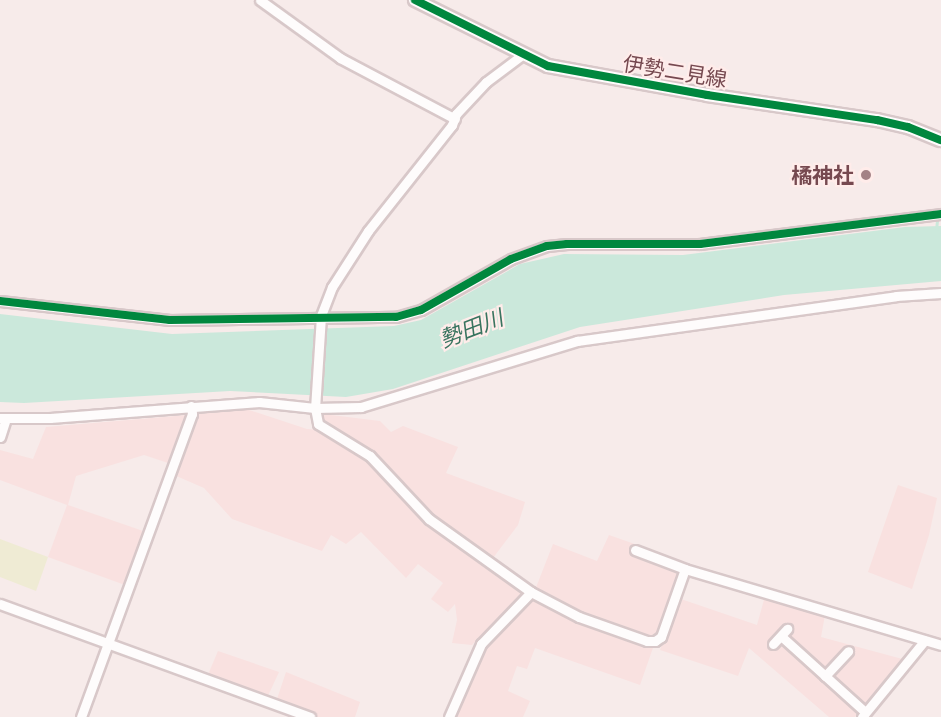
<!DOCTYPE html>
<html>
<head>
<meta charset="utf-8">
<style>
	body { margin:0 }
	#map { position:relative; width:941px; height:717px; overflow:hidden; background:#f7ebea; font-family:"IBM Plex Sans","Noto Sans JP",sans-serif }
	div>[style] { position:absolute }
	.residential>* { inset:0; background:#f9e1e0 }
	.green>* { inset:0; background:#efebd4 }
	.water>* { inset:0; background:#cbe8db }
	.stream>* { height:3px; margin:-1.5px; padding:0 1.5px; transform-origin:1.5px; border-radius:1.5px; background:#cbe8db }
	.roads { filter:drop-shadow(2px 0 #d8c8c9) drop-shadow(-2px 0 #d8c8c9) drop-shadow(0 2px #d8c8c9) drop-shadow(0 -2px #d8c8c9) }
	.minor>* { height:9px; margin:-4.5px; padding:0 4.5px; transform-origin:4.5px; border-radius:4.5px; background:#fefcfc }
	.secondary>* { height:12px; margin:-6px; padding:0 6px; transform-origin:6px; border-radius:6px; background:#fefcfc }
	.cycleway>* { height:8px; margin:-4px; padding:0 4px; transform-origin:4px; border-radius:4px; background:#00873e }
	.dots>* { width:16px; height:16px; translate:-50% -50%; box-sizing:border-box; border:3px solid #ffecea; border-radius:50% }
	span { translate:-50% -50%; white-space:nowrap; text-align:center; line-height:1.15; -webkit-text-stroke:4.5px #ffecea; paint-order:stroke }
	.street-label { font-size:21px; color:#764950 }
	.poi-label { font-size:21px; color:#764950; font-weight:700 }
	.right { translate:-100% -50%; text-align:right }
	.water-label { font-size:22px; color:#39745f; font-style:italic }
</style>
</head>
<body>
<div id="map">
	<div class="residential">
		<i style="clip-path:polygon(246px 409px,307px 429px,323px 430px,368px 457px,415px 510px,524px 592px,472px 645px,452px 643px,457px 620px,455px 604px,448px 612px,431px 599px,443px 583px,418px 564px,406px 578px,361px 532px,346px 544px,331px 535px,322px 551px,232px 519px,204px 488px,174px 475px,197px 411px)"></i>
		<i style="clip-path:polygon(323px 414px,380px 421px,391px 432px,403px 426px,458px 447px,446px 473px,525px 502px,518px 525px,493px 558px,430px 515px,372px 454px,325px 423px)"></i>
		<i style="clip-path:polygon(187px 415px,171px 464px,144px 455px,76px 476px,68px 505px,146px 532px,125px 585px,48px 557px,67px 505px,0 480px,0 450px,33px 459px,46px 427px)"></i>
		<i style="clip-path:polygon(898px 485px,937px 498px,929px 535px,912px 589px,868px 572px)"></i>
		<i style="clip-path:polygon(609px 535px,683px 561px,659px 635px,644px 635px,574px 611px,535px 590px,553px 544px,597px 561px)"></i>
		<i style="clip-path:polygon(765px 596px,825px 615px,821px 637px,906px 660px,855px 717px,829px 717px,749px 648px,738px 676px,660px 650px,678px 598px,757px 625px)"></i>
		<i style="clip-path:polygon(530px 600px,536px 600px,578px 619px,654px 645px,640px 685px,535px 648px,527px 669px,517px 666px,508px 691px,530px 701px,523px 717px,457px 717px,485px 648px)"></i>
		<i style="clip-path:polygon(218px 651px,279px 672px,267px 698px,207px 677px)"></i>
		<i style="clip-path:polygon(286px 672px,360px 702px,355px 717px,318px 717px,276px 702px)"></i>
	</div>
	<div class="green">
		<i style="clip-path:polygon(0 539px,48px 557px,36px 591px,0 577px)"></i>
	</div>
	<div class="water">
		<i style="clip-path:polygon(941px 226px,941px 281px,784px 295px,580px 327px,393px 389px,346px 397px,230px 391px,24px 403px,0 402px,0 314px,172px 334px,394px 326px,421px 320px,520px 264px,564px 254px,683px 255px,905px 227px)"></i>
	</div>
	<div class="stream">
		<i style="left:936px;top:230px;width:10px;rotate:-84deg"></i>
	</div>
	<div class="roads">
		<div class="minor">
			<i style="left:260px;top:0;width:99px;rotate:35.9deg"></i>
			<i style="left:340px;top:58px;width:130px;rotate:27.9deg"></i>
			<i style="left:522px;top:55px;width:45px;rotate:143.1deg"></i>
			<i style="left:486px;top:82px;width:44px;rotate:133.2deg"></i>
			<i style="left:456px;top:114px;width:12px;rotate:110deg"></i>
			<i style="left:452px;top:125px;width:135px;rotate:128.4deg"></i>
			<i style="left:368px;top:231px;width:67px;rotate:122.7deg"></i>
			<i style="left:332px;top:287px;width:31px;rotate:111deg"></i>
			<i style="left:321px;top:316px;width:92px;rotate:93.7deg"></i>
			<i style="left:315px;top:408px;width:16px;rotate:79deg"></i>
			<i style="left:318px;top:424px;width:61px;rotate:31.6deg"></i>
			<i style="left:370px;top:456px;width:86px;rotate:46.9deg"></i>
			<i style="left:429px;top:519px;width:125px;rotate:35.6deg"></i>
			<i style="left:531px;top:592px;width:54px;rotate:27.5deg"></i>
			<i style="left:579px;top:617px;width:72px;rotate:19.4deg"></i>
			<i style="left:647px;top:641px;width:8px"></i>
			<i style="left:655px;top:641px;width:7px;rotate:-34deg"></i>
			<i style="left:661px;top:637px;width:72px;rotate:-70.6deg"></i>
			<i style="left:0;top:301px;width:171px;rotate:6.4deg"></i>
			<i style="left:170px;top:320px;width:226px;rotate:-0.8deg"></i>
			<i style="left:396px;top:317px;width:26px;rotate:-16deg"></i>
			<i style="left:421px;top:310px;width:103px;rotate:-29.5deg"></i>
			<i style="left:511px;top:259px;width:38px;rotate:-20deg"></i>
			<i style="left:547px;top:246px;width:20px;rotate:-6deg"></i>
			<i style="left:567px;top:244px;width:133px"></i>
			<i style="left:700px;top:244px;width:243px;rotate:-7.1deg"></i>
			<i style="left:0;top:418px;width:50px"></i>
			<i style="left:50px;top:418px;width:210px;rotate:-4.4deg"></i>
			<i style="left:259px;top:402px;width:56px;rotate:6.1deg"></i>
			<i style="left:315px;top:408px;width:46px;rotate:-1.2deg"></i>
			<i style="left:361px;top:407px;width:226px;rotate:-17deg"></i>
			<i style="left:577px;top:341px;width:322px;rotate:-8deg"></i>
			<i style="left:896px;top:296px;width:45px;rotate:-3.8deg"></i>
			<i style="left:0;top:437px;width:19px;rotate:-72deg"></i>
			<i style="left:635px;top:550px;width:53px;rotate:20.8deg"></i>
			<i style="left:685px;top:569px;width:267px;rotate:16.5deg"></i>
			<i style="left:0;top:604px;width:330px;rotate:20deg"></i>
			<i style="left:781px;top:636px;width:113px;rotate:42.1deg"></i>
			<i style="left:773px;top:644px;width:21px;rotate:-47deg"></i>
			<i style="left:825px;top:676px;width:34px;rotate:-47deg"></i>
			<i style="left:81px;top:717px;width:323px;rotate:-69.9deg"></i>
			<i style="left:192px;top:414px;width:8px;rotate:-97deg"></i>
			<i style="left:449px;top:717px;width:80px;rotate:-66.3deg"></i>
			<i style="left:481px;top:644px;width:72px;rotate:-46.1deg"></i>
			<i style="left:862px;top:717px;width:99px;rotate:-50.7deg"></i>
		</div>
		<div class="secondary">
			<i style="left:415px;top:0;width:148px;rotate:26.4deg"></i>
			<i style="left:548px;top:66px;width:162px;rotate:10.3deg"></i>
			<i style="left:707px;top:95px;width:172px;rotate:8.4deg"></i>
			<i style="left:877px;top:120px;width:32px;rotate:13deg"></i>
			<i style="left:908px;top:127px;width:35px;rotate:22deg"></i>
		</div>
	</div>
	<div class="cycleway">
		<i style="left:415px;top:0;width:148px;rotate:26.4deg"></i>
		<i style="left:548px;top:66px;width:162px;rotate:10.3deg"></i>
		<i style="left:707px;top:95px;width:172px;rotate:8.4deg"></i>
		<i style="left:877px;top:120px;width:32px;rotate:13deg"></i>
		<i style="left:908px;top:127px;width:35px;rotate:22deg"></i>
		<i style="left:0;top:301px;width:171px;rotate:6.4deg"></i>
		<i style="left:170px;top:320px;width:226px;rotate:-0.8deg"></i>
		<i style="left:396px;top:317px;width:26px;rotate:-16deg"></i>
		<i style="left:421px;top:310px;width:103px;rotate:-29.5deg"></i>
		<i style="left:511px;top:259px;width:38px;rotate:-20deg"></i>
		<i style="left:547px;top:246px;width:20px;rotate:-6deg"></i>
		<i style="left:567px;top:244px;width:133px"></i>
		<i style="left:700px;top:244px;width:243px;rotate:-7.1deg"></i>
	</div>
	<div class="dots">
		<i style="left:866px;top:175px;background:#a38286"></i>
	</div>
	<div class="street-label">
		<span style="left:675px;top:71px;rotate:9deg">伊勢二見線</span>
	</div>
	<div class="poi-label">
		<span class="right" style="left:854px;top:175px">橘神社</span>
	</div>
	<div class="water-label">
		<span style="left:471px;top:328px;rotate:-21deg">勢田川</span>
	</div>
</div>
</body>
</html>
